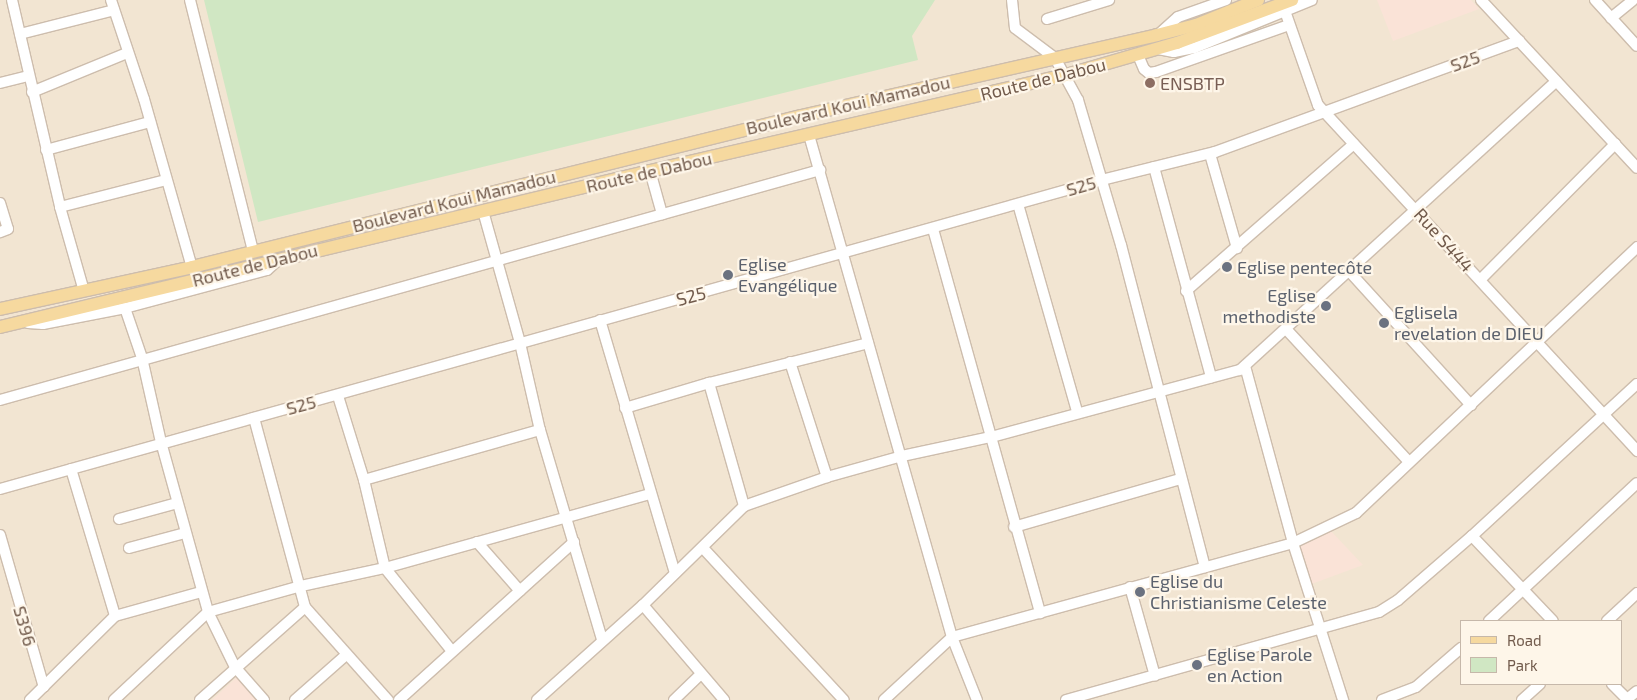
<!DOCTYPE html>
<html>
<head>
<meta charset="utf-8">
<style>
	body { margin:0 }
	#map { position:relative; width:1637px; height:700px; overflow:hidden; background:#fbf2e3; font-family:"Exo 2",sans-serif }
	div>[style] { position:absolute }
	.residential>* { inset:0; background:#f2e5d2 }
	.commercial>* { inset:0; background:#fae3d7 }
	.green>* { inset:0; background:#d0e7c3 }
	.roads { filter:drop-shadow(1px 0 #cdbdad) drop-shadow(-1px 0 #cdbdad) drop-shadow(0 1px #cdbdad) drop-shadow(0 -1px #cdbdad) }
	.minor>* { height:10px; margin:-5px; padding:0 5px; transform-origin:5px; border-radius:5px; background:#fff }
	.major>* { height:12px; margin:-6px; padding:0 6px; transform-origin:6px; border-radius:6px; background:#f6d99f }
	.dots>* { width:14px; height:14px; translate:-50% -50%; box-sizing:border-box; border:2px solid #fef6e9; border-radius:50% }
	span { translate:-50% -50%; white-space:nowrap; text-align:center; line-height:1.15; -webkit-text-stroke:4.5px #fef6e9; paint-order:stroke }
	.street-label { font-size:18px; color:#715a4b }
	.education-label { font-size:18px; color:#785e54 }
	.left { translate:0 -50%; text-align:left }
	.worship-label { font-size:18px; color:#5b616d }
	.right { translate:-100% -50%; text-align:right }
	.legend { position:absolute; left:1460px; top:620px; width:162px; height:65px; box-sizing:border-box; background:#fef6e9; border:1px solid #c6b8aa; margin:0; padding:6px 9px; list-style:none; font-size:15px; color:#715a4b }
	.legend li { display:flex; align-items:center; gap:10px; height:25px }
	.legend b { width:25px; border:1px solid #c6b8aa }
</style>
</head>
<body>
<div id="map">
	<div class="residential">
		<i style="clip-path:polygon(evenodd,0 0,1637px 0,1637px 700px,0 700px,0 0,1461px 621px,1621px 621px,1621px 684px,1461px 684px,1461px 621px)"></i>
	</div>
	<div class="commercial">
		<i style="clip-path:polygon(1377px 0,1471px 0,1479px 9px,1393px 41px)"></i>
		<i style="clip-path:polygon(1330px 530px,1363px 565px,1309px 585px,1297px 545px)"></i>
		<i style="clip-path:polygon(237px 677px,261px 700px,212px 700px)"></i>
	</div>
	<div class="green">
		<i style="clip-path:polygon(204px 0,935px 0,912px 36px,918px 60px,258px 222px)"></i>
	</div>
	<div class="roads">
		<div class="minor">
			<i style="left:12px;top:0;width:212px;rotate:76.9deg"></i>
			<i style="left:60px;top:207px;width:87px;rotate:74.1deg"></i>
			<i style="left:111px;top:0;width:104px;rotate:71.6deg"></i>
			<i style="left:144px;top:99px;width:175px;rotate:74.1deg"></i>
			<i style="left:190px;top:0;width:258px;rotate:75.9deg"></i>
			<i style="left:1012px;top:0;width:28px;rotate:84deg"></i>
			<i style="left:1015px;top:28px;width:50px;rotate:36.9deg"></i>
			<i style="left:1055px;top:58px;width:48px;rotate:61.3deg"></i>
			<i style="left:1078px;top:100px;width:151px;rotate:73.5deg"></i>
			<i style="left:1121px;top:245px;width:333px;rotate:75.4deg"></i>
			<i style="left:1481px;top:0;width:229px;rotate:47.1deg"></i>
			<i style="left:1595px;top:0;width:62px;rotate:47.6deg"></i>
			<i style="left:1285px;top:11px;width:100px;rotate:70.7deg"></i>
			<i style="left:1318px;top:105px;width:471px;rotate:47.3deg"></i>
			<i style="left:1611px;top:18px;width:28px;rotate:-39deg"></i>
			<i style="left:1047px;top:19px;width:65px;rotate:-17deg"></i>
			<i style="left:20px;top:34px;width:97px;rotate:-14.3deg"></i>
			<i style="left:1159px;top:34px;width:25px;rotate:-42deg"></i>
			<i style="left:1178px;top:17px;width:51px;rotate:-19.5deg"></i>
			<i style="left:1158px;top:49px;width:16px;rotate:11deg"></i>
			<i style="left:1174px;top:52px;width:20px;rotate:-11deg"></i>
			<i style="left:1194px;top:48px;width:127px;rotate:-22.1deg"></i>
			<i style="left:1138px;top:55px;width:15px;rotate:67deg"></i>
			<i style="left:1144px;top:69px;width:6px;rotate:39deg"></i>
			<i style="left:1149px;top:73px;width:7px;rotate:-8deg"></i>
			<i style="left:1156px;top:72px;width:141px;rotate:-19.5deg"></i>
			<i style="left:0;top:83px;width:30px;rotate:-14deg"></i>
			<i style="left:32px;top:92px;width:103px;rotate:-22.3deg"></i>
			<i style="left:809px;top:135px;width:522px;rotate:74.1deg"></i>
			<i style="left:952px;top:637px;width:68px;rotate:68.4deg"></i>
			<i style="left:46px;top:150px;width:108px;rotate:-15.1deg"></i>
			<i style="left:1210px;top:154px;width:98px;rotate:74deg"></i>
			<i style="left:1154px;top:167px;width:218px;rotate:74.8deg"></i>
			<i style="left:650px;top:171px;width:45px;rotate:74.4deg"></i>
			<i style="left:0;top:203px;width:27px;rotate:73deg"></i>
			<i style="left:8px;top:229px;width:9px;rotate:159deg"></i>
			<i style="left:1018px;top:204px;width:215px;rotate:74.1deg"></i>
			<i style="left:60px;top:207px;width:109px;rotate:-14.3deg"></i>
			<i style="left:483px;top:211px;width:137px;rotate:74.3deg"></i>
			<i style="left:520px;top:343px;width:89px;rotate:77.1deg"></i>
			<i style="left:540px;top:430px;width:218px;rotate:73.5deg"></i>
			<i style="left:933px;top:229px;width:399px;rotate:74.4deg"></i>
			<i style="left:1348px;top:270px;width:183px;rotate:47.7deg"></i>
			<i style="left:1480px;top:280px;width:192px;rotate:-45.2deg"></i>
			<i style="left:1186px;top:291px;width:223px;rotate:-41.2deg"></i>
			<i style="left:125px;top:308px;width:53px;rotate:71.2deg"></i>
			<i style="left:142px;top:358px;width:86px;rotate:77.3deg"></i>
			<i style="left:161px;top:442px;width:176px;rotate:74.5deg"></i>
			<i style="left:208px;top:612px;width:61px;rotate:63.9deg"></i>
			<i style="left:235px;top:667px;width:44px;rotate:48.7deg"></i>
			<i style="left:600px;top:320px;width:264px;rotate:73.5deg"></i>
			<i style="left:28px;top:323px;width:15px;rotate:4deg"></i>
			<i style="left:43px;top:324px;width:84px;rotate:-11deg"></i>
			<i style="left:125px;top:308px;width:147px;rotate:-15deg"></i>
			<i style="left:267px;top:270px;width:15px;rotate:-42deg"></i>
			<i style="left:1286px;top:329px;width:181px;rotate:47.2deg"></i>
			<i style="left:790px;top:362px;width:121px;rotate:72.2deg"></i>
			<i style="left:1245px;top:366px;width:183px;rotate:74.8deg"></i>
			<i style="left:1293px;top:543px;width:165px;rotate:72.3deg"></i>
			<i style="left:709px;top:383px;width:128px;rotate:74.1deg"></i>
			<i style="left:338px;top:396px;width:88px;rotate:72.8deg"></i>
			<i style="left:364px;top:480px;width:90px;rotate:76.6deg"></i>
			<i style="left:385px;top:568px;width:107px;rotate:51.1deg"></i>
			<i style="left:0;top:400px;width:852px;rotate:-15.67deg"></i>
			<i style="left:625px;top:408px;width:88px;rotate:-16.6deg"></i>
			<i style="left:709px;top:383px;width:164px;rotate:-14.1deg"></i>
			<i style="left:254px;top:418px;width:196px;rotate:74.9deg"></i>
			<i style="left:305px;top:607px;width:125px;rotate:48.3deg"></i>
			<i style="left:71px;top:469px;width:153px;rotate:73.3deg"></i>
			<i style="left:364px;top:480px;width:183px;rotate:-15.9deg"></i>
			<i style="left:0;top:489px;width:1145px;rotate:-15.66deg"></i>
			<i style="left:1102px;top:180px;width:116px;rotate:-13.9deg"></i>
			<i style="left:1215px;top:152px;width:324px;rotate:-20.1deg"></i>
			<i style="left:119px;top:519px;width:60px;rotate:-15.4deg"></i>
			<i style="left:1014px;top:527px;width:173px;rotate:-16.1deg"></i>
			<i style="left:0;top:535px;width:158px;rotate:73.9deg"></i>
			<i style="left:1472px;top:536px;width:117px;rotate:46.4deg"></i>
			<i style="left:477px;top:542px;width:65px;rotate:48.7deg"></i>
			<i style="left:129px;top:548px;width:58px;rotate:-15deg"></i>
			<i style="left:703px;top:548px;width:207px;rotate:47.2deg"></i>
			<i style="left:1130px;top:587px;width:92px;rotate:74.3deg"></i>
			<i style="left:643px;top:605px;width:125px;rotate:49.5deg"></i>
			<i style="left:1489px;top:621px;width:202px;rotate:-43deg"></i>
			<i style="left:1607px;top:621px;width:41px;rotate:-43deg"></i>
			<i style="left:1612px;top:684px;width:21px;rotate:45deg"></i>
			<i style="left:30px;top:700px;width:120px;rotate:-44.7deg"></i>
			<i style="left:115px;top:616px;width:89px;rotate:-15.6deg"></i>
			<i style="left:114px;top:700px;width:129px;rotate:-43.1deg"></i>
			<i style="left:208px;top:612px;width:97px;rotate:-15.6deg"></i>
			<i style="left:301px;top:586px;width:86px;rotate:-12.1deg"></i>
			<i style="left:385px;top:568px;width:275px;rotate:-15.6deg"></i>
			<i style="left:200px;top:700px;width:140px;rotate:-41.5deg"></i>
			<i style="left:295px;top:700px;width:68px;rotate:-41.4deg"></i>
			<i style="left:399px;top:700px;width:236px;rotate:-42.1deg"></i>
			<i style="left:537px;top:700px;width:142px;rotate:-41.9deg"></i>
			<i style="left:643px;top:605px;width:141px;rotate:-44.4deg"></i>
			<i style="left:744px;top:506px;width:88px;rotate:-19.3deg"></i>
			<i style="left:827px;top:477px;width:78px;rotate:-15.6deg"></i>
			<i style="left:902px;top:456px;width:91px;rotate:-12.1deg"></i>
			<i style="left:991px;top:437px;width:258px;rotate:-15.1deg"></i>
			<i style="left:1240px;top:370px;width:428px;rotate:-42.4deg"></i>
			<i style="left:674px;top:700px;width:36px;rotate:-44deg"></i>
			<i style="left:884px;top:700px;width:93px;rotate:-42.8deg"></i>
			<i style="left:952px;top:637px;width:354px;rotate:-15.4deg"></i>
			<i style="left:1293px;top:543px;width:70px;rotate:-25.5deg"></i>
			<i style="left:1356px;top:513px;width:387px;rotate:-43.4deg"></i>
			<i style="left:1066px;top:700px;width:325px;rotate:-15.7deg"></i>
			<i style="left:1379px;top:612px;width:22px;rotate:-32deg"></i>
			<i style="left:1398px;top:600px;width:98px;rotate:-40.9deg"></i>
			<i style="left:1472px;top:536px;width:224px;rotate:-42.7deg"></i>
			<i style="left:1382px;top:700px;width:36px;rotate:-21deg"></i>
			<i style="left:1416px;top:687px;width:60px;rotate:-40.9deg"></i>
			<i style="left:1522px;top:700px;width:24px;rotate:-42deg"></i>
			<i style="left:1626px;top:700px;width:14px;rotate:-39deg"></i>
		</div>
		<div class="major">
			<i style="left:0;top:309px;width:197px;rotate:-12.3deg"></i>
			<i style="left:192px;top:267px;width:627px;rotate:-13.93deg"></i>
			<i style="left:801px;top:116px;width:365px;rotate:-12.8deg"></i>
			<i style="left:1157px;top:35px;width:40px;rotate:-14.4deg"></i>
			<i style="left:1196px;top:25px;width:67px;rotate:-22deg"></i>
			<i style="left:0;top:327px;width:668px;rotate:-13.5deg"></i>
			<i style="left:650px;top:171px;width:427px;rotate:-13deg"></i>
			<i style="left:1066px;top:75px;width:116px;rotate:-16.1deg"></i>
			<i style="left:1177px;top:43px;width:123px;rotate:-20.5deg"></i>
		</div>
	</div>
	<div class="dots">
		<i style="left:1150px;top:83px;background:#8d6e63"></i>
		<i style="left:1227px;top:267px;background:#6b7280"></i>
		<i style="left:728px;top:275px;background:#6b7280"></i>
		<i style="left:1326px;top:306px;background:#6b7280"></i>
		<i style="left:1384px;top:323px;background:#6b7280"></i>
		<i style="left:1140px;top:592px;background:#6b7280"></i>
		<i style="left:1197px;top:665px;background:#6b7280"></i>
	</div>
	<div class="street-label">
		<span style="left:1465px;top:61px;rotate:-20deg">S25</span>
		<span style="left:1043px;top:79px;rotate:-14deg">Route de Dabou</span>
		<span style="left:848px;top:105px;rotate:-13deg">Boulevard Koui Mamadou</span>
		<span style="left:649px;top:172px;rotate:-13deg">Route de Dabou</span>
		<span style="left:1081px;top:186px;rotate:-16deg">S25</span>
		<span style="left:454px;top:201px;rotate:-14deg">Boulevard Koui Mamadou</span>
		<span style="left:1444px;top:240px;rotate:48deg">Rue S444</span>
		<span style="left:255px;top:265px;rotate:-14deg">Route de Dabou</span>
		<span style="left:691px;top:296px;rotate:-15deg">S25</span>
		<span style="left:301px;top:405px;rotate:-15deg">S25</span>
		<span style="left:25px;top:626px;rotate:74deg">S396</span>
	</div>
	<div class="education-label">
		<span class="left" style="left:1160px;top:83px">ENSBTP</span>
	</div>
	<div class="worship-label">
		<span class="left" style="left:738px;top:275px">Eglise<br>Evangélique</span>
		<span class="left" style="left:1237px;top:267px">Eglise pentecôte</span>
		<span class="right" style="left:1316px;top:306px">Eglise<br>methodiste</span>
		<span class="left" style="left:1394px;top:323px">Eglisela<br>revelation de DIEU</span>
		<span class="left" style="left:1150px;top:592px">Eglise du<br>Christianisme Celeste</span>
		<span class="left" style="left:1207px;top:665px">Eglise Parole<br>en Action</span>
	</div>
	<ul class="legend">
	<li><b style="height:6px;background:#f6d99f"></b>Road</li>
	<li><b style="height:14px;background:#d0e7c3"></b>Park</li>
	</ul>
</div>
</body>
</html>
